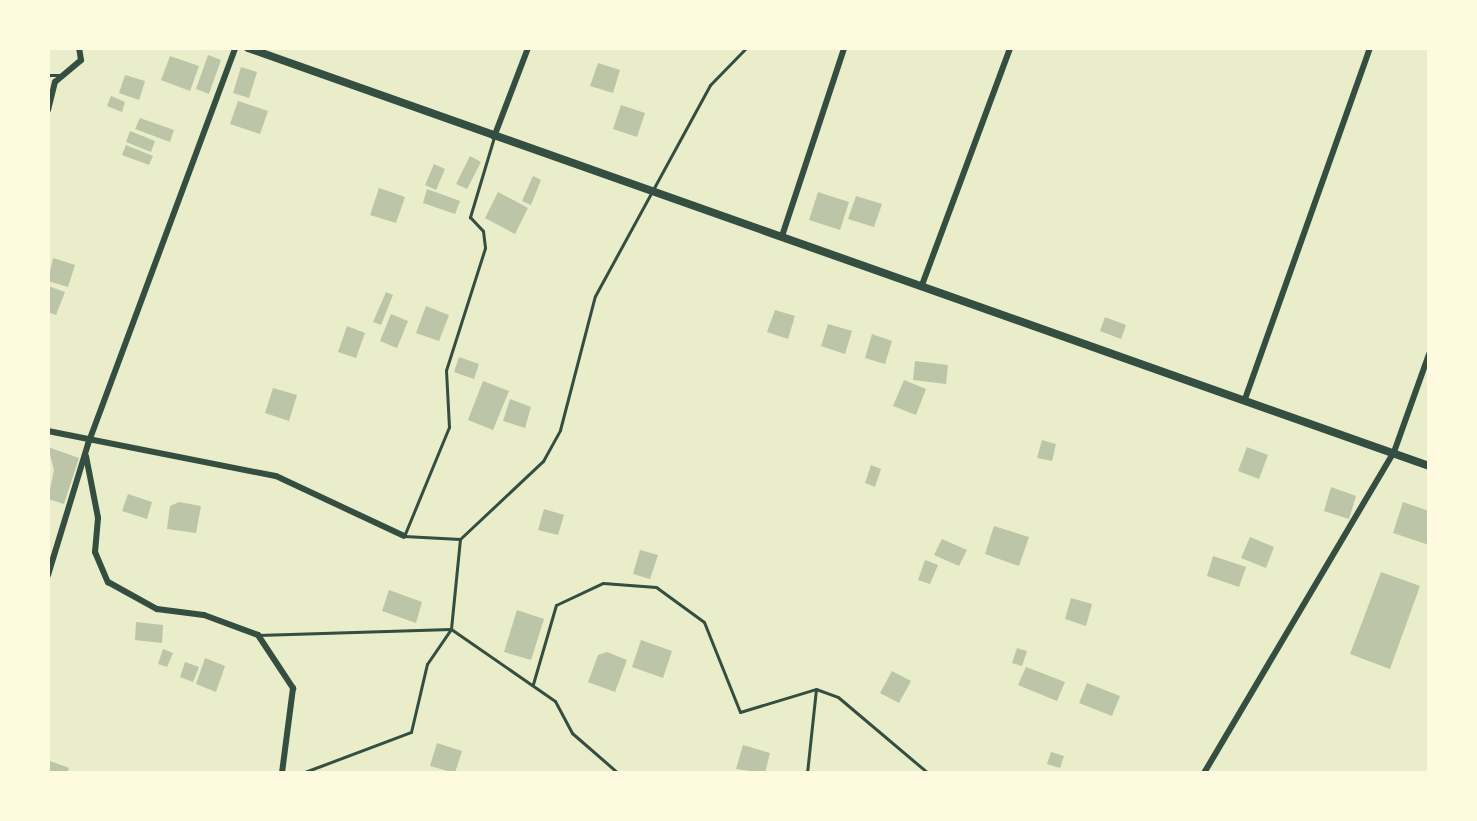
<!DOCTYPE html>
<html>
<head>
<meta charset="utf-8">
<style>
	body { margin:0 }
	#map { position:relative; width:1477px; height:821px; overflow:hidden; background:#e9edc9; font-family:Helvetica,sans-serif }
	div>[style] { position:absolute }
	.building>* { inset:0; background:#bcc5a7 }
	.service>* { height:3px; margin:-1.5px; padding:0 1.5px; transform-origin:1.5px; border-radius:1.5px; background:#344e41 }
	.minor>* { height:6px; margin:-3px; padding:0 3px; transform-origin:3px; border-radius:3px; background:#344e41 }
	.tertiary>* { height:8px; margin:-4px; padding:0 4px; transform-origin:4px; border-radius:4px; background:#344e41 }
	span { translate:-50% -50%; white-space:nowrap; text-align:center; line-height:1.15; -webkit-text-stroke:8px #fefae0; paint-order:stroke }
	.frame { position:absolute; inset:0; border:50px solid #fefae0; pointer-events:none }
</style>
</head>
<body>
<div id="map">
	<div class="building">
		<i style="clip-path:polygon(208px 55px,221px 60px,209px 94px,196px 89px)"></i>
		<i style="clip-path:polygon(170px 56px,199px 66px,190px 91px,161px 80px)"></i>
		<i style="clip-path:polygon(598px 63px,620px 70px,613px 93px,590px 86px)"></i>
		<i style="clip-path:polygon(241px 67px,257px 72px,249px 98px,233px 93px)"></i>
		<i style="clip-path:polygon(125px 75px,145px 81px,139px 100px,119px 93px)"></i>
		<i style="clip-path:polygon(111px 96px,125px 102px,122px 112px,107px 106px)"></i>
		<i style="clip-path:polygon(238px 101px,268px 111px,260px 134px,230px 124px)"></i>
		<i style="clip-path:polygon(621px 105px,645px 113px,637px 137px,613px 129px)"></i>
		<i style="clip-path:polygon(140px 118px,174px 130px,170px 142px,135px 129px)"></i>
		<i style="clip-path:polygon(130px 131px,155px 141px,151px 152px,126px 142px)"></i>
		<i style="clip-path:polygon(126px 145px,153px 156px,149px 165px,122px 155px)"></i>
		<i style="clip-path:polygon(470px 156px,481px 162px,467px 189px,456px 184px)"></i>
		<i style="clip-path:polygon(434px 164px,445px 169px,436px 190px,425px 185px)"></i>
		<i style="clip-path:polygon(533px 176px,541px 180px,531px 205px,522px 201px)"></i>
		<i style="clip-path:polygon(379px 188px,405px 197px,396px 223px,370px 215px)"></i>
		<i style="clip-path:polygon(427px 189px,460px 201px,455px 214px,423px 203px)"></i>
		<i style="clip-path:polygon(498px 192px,528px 208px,515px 234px,485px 218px)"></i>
		<i style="clip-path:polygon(818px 192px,849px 202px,840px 230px,809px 220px)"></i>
		<i style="clip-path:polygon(856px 196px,882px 204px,874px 227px,848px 219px)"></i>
		<i style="clip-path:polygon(53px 258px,75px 265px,68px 287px,48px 281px)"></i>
		<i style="clip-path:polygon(48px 286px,65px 292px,56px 315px,48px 312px)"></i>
		<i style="clip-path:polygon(386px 292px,393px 295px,381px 325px,373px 322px)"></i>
		<i style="clip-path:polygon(426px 306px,449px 315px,439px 341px,416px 333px)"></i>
		<i style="clip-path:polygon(775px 310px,795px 316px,788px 339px,767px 332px)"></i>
		<i style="clip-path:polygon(391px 314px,408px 321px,397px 348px,380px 341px)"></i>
		<i style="clip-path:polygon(1105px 317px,1126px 325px,1121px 339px,1100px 331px)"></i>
		<i style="clip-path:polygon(828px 324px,852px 331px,845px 354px,821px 346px)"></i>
		<i style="clip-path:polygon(347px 326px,365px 333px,356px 358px,338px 352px)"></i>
		<i style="clip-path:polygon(872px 334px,892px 341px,885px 364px,865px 358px)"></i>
		<i style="clip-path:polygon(459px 357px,479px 364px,474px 379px,454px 372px)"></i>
		<i style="clip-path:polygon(915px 361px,948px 365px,946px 384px,913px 380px)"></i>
		<i style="clip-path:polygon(904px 380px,926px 389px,916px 415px,893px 406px)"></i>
		<i style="clip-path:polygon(483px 381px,509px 391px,493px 430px,468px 420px)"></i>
		<i style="clip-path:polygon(273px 388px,297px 395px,289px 421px,265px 413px)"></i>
		<i style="clip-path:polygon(510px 399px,531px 407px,525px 428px,503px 421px)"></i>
		<i style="clip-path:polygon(1042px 440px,1056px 444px,1052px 461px,1037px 458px)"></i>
		<i style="clip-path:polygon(48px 447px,79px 458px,64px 504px,48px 499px,54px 470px)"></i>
		<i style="clip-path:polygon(1247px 447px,1268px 455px,1259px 479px,1238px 471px)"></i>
		<i style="clip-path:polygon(871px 465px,881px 469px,875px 487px,865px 483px)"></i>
		<i style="clip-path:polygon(1331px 487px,1356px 496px,1349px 519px,1324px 511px)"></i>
		<i style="clip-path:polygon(128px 494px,152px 502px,147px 519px,122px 511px)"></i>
		<i style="clip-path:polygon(179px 502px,201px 506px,196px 533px,167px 529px,170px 506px)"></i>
		<i style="clip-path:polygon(1403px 502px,1429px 511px,1429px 545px,1393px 533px)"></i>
		<i style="clip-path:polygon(544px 509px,564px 515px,558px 535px,538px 530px)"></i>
		<i style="clip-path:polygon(994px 526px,1029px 537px,1019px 566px,985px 554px)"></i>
		<i style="clip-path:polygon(1250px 537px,1274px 547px,1266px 568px,1241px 558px)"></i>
		<i style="clip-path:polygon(942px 539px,967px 550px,959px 566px,934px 555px)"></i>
		<i style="clip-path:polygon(640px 550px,658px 555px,650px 579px,633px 574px)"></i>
		<i style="clip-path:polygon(1213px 556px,1246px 567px,1239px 587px,1207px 576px)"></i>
		<i style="clip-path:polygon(925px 560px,938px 565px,930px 584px,918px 580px)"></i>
		<i style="clip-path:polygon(1381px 572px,1420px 586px,1390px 669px,1350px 654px)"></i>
		<i style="clip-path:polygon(389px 590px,422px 602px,416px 623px,382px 611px)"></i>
		<i style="clip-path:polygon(1071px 598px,1092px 604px,1086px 626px,1065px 619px)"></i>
		<i style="clip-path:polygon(517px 610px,544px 619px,531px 660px,504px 652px)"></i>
		<i style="clip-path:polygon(136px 622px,163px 625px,162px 643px,135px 640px)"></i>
		<i style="clip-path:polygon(641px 640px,672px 651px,663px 678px,632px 667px)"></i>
		<i style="clip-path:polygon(1017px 648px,1027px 651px,1022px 666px,1012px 663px)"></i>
		<i style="clip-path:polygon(163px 649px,173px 653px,167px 667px,158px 664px)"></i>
		<i style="clip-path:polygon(607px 652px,627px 660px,615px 692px,588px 682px,598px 655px)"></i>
		<i style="clip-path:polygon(205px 658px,225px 666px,216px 692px,196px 684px)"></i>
		<i style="clip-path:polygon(185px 662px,199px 667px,193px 682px,180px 677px)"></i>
		<i style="clip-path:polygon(1026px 667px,1065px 682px,1057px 701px,1018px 685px)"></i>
		<i style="clip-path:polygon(892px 671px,911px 681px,899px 703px,880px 693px)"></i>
		<i style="clip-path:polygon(1087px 683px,1120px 696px,1112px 716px,1079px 703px)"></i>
		<i style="clip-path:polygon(437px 743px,462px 751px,455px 773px,430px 766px)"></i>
		<i style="clip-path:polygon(743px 745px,770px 753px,765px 773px,736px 769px)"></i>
		<i style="clip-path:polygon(1051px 752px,1064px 756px,1060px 768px,1047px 764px)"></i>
		<i style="clip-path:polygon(50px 761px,69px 768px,67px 773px,48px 773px)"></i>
	</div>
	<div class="service">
		<i style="left:48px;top:75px;width:12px"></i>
		<i style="left:494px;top:137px;width:84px;rotate:106.7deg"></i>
		<i style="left:470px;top:217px;width:19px;rotate:47deg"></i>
		<i style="left:483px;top:231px;width:17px;rotate:83deg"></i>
		<i style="left:485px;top:248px;width:128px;rotate:107.7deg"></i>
		<i style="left:446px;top:370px;width:57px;rotate:87deg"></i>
		<i style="left:449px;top:427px;width:118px;rotate:112.4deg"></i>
		<i style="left:404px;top:536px;width:56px;rotate:3.1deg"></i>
		<i style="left:460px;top:539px;width:114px;rotate:-43.2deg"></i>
		<i style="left:543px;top:461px;width:35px;rotate:-61deg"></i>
		<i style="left:560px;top:430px;width:138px;rotate:-75.4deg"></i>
		<i style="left:595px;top:296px;width:240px;rotate:-61.4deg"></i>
		<i style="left:710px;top:85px;width:52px;rotate:-45.8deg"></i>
		<i style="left:258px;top:635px;width:193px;rotate:-1.8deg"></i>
		<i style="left:451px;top:629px;width:126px;rotate:34.7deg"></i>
		<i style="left:555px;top:701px;width:36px;rotate:62deg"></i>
		<i style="left:572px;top:733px;width:61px;rotate:41deg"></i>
		<i style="left:533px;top:684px;width:82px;rotate:-73.8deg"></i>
		<i style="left:556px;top:605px;width:52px;rotate:-25.1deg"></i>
		<i style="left:603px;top:583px;width:53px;rotate:4.3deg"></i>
		<i style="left:656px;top:587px;width:59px;rotate:36.1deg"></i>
		<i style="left:704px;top:622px;width:97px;rotate:68.2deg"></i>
		<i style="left:740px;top:712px;width:79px;rotate:-16.8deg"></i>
		<i style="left:816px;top:689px;width:23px;rotate:20deg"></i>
		<i style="left:838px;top:697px;width:118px;rotate:40.2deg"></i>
		<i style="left:302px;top:773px;width:116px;rotate:-20.6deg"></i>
		<i style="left:411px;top:732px;width:70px;rotate:-76.8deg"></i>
		<i style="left:427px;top:664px;width:42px;rotate:-55.6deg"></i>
		<i style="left:451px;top:629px;width:90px;rotate:-84.3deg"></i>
		<i style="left:807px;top:773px;width:84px;rotate:-83.9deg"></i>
	</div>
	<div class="minor">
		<i style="left:48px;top:110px;width:29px;rotate:-76deg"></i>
		<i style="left:55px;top:82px;width:34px;rotate:-40deg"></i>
		<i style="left:81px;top:60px;width:12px;rotate:-99deg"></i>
		<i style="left:494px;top:137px;width:95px;rotate:-69.1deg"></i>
		<i style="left:782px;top:236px;width:198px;rotate:-71.7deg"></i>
		<i style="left:922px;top:285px;width:253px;rotate:-69.6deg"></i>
		<i style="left:1245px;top:399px;width:373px;rotate:-70.4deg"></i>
		<i style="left:48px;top:431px;width:232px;rotate:11.2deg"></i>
		<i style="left:276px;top:476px;width:141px;rotate:25.1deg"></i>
		<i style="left:86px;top:456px;width:63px;rotate:79deg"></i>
		<i style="left:98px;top:518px;width:34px;rotate:95deg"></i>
		<i style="left:95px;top:552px;width:33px;rotate:67deg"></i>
		<i style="left:108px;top:582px;width:56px;rotate:28.9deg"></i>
		<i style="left:157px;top:609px;width:47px;rotate:7.3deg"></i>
		<i style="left:204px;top:615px;width:58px;rotate:20.3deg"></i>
		<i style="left:258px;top:635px;width:64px;rotate:56.6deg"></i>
		<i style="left:293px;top:688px;width:86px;rotate:97.4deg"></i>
		<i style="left:48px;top:575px;width:137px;rotate:-73deg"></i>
		<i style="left:88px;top:444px;width:422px;rotate:-69.6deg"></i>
		<i style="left:1204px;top:773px;width:373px;rotate:-59.4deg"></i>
		<i style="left:1394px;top:452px;width:104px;rotate:-70.3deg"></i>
	</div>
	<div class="tertiary">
		<i style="left:248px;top:48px;width:1253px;rotate:19.49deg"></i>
	</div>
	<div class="frame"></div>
</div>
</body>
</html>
